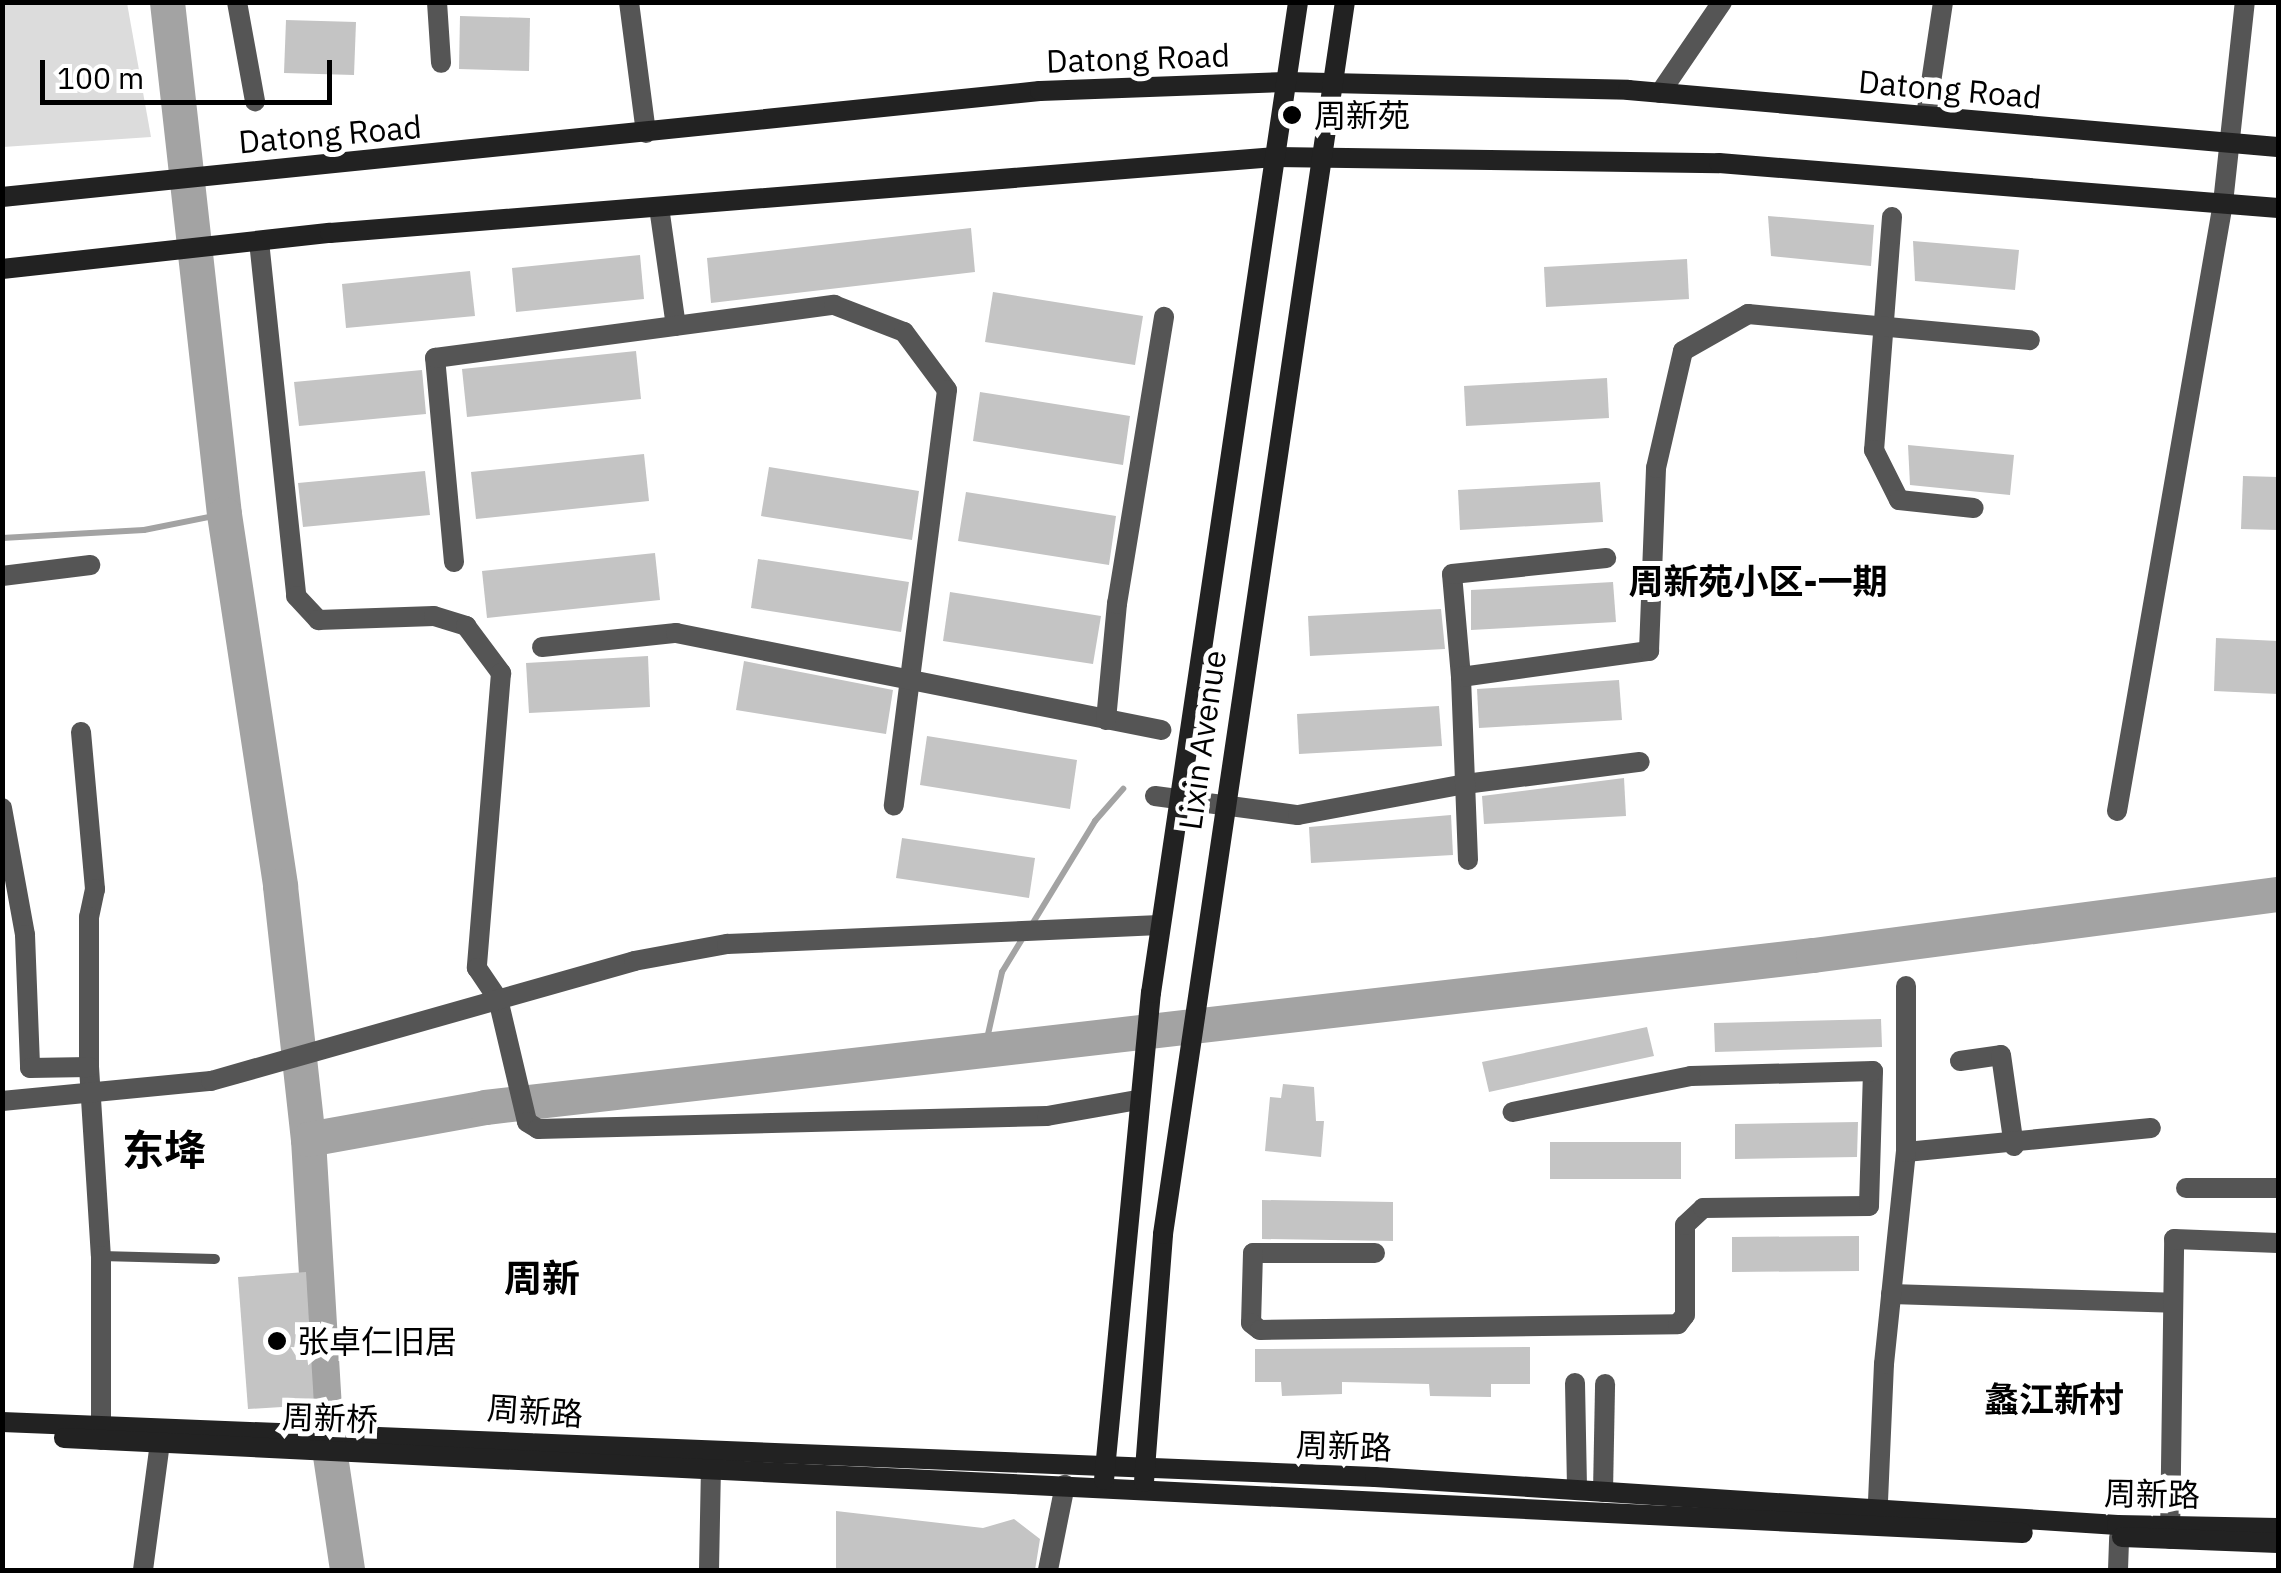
<!DOCTYPE html>
<html>
<head>
<meta charset="utf-8">
<style>
	body { margin:0 }
	#map { position:relative; width:2281px; height:1573px; overflow:hidden; background:#fff; font-family:"IBM Plex Sans","Noto Sans SC",sans-serif }
	div>[style] { position:absolute }
	.green>* { inset:0; background:#dcdcdc }
	.stream>* { height:6px; margin:-3px; padding:0 3px; transform-origin:3px; border-radius:3px; background:#a3a3a3 }
	.river>* { height:35px; margin:-17.5px; padding:0 17.5px; transform-origin:17.5px; border-radius:17.5px; background:#a3a3a3 }
	.building>* { inset:0; background:#c4c4c4 }
	.lane>* { height:10px; margin:-5px; padding:0 5px; transform-origin:5px; border-radius:5px; background:#555 }
	.street>* { height:20px; margin:-10px; padding:0 10px; transform-origin:10px; border-radius:10px; background:#555 }
	.secondary>* { height:20px; margin:-10px; padding:0 10px; transform-origin:10px; border-radius:10px; background:#222 }
	.dots>* { width:28px; height:28px; translate:-50% -50%; box-sizing:border-box; border:5px solid #fff; border-radius:50% }
	span { translate:-50% -50%; white-space:nowrap; text-align:center; line-height:1.15; -webkit-text-stroke:10px #fff; paint-order:stroke }
	.street-label { font-size:32px; color:#000 }
	.poi-label { font-size:32px; color:#000 }
	.left { translate:0 -50%; text-align:left }
	.neighbourhood-label { font-size:35px; color:#000; font-weight:700 }
	.quarter-label { font-size:38px; color:#000; font-weight:700 }
	.district-label { font-size:42px; color:#000; font-weight:700 }
	.frame { position:absolute; inset:0; border:5px solid #000; pointer-events:none }
	.scale { position:absolute; left:40px; top:60px; width:292px; height:45px; box-sizing:border-box; border:5px solid #000; border-top:0; padding-left:12px; font-size:30px; line-height:35px; white-space:nowrap; color:#000; -webkit-text-stroke:8px #fff; paint-order:stroke }
</style>
</head>
<body>
<div id="map">
	<div class="green">
		<i style="clip-path:polygon(3px 2px,127px 3px,151px 137px,3px 147px)"></i>
	</div>
	<div class="stream">
		<i style="left:2px;top:538px;width:142px;rotate:-3.2deg"></i>
		<i style="left:144px;top:530px;width:82px;rotate:-11.3deg"></i>
		<i style="left:1031px;top:926px;width:123px;rotate:-58.6deg"></i>
		<i style="left:1095px;top:821px;width:43px;rotate:-48.8deg"></i>
		<i style="left:984px;top:1052px;width:82px;rotate:-77.3deg"></i>
		<i style="left:1002px;top:972px;width:42px;rotate:-58.6deg"></i>
	</div>
	<div class="river">
		<i style="left:167px;top:2px;width:515px;rotate:83.65deg"></i>
		<i style="left:224px;top:514px;width:376px;rotate:81.4deg"></i>
		<i style="left:280px;top:886px;width:255px;rotate:83.7deg"></i>
		<i style="left:308px;top:1139px;width:284px;rotate:86.6deg"></i>
		<i style="left:325px;top:1422px;width:150px;rotate:81.5deg"></i>
		<i style="left:308px;top:1139px;width:180px;rotate:-10.2deg"></i>
		<i style="left:485px;top:1107px;width:1337px;rotate:-6.53deg"></i>
		<i style="left:1813px;top:955px;width:469px;rotate:-7.5deg"></i>
	</div>
	<div class="building">
		<i style="clip-path:polygon(460px 16px,530px 18px,529px 71px,459px 69px)"></i>
		<i style="clip-path:polygon(286px 20px,356px 22px,354px 75px,284px 73px)"></i>
		<i style="clip-path:polygon(1768px 216px,1874px 225px,1871px 266px,1771px 256px)"></i>
		<i style="clip-path:polygon(971px 228px,975px 272px,711px 303px,707px 258px)"></i>
		<i style="clip-path:polygon(1913px 241px,2019px 250px,2015px 290px,1915px 281px)"></i>
		<i style="clip-path:polygon(640px 255px,644px 299px,516px 312px,512px 268px)"></i>
		<i style="clip-path:polygon(1687px 259px,1689px 299px,1546px 307px,1544px 267px)"></i>
		<i style="clip-path:polygon(470px 271px,475px 316px,346px 328px,342px 284px)"></i>
		<i style="clip-path:polygon(993px 292px,1143px 316px,1135px 365px,985px 342px)"></i>
		<i style="clip-path:polygon(636px 351px,641px 399px,467px 417px,462px 369px)"></i>
		<i style="clip-path:polygon(422px 370px,426px 414px,299px 426px,294px 382px)"></i>
		<i style="clip-path:polygon(1607px 378px,1609px 418px,1466px 426px,1464px 386px)"></i>
		<i style="clip-path:polygon(980px 392px,1130px 416px,1123px 465px,973px 441px)"></i>
		<i style="clip-path:polygon(1908px 445px,2014px 455px,2010px 495px,1910px 485px)"></i>
		<i style="clip-path:polygon(644px 454px,649px 501px,476px 519px,471px 472px)"></i>
		<i style="clip-path:polygon(769px 467px,919px 491px,912px 540px,761px 516px)"></i>
		<i style="clip-path:polygon(425px 471px,430px 515px,303px 527px,298px 483px)"></i>
		<i style="clip-path:polygon(2243px 476px,2278px 477px,2278px 530px,2241px 529px)"></i>
		<i style="clip-path:polygon(1600px 482px,1603px 522px,1460px 530px,1458px 490px)"></i>
		<i style="clip-path:polygon(966px 492px,1116px 516px,1109px 565px,958px 541px)"></i>
		<i style="clip-path:polygon(655px 553px,660px 600px,487px 618px,482px 571px)"></i>
		<i style="clip-path:polygon(758px 559px,909px 582px,901px 632px,751px 608px)"></i>
		<i style="clip-path:polygon(1613px 582px,1616px 622px,1471px 630px,1471px 590px)"></i>
		<i style="clip-path:polygon(950px 592px,1101px 616px,1093px 664px,943px 641px)"></i>
		<i style="clip-path:polygon(1441px 609px,1445px 649px,1310px 656px,1308px 616px)"></i>
		<i style="clip-path:polygon(2216px 638px,2278px 641px,2278px 694px,2214px 691px)"></i>
		<i style="clip-path:polygon(648px 656px,650px 707px,529px 713px,526px 663px)"></i>
		<i style="clip-path:polygon(744px 661px,893px 690px,886px 734px,736px 710px)"></i>
		<i style="clip-path:polygon(1619px 680px,1622px 720px,1479px 728px,1477px 689px)"></i>
		<i style="clip-path:polygon(1439px 706px,1442px 746px,1299px 754px,1297px 714px)"></i>
		<i style="clip-path:polygon(927px 736px,1077px 760px,1070px 809px,920px 785px)"></i>
		<i style="clip-path:polygon(1624px 778px,1626px 816px,1484px 824px,1482px 796px)"></i>
		<i style="clip-path:polygon(1451px 815px,1453px 855px,1311px 863px,1309px 827px)"></i>
		<i style="clip-path:polygon(902px 838px,1035px 858px,1029px 898px,896px 878px)"></i>
		<i style="clip-path:polygon(1881px 1019px,1882px 1047px,1715px 1052px,1714px 1023px)"></i>
		<i style="clip-path:polygon(1647px 1027px,1654px 1056px,1489px 1092px,1482px 1062px)"></i>
		<i style="clip-path:polygon(1283px 1084px,1314px 1087px,1316px 1121px,1324px 1121px,1321px 1157px,1265px 1151px,1270px 1097px,1281px 1098px)"></i>
		<i style="clip-path:polygon(1858px 1122px,1857px 1157px,1735px 1159px,1735px 1124px)"></i>
		<i style="clip-path:polygon(1550px 1142px,1681px 1142px,1681px 1179px,1550px 1179px)"></i>
		<i style="clip-path:polygon(1262px 1200px,1393px 1202px,1393px 1241px,1262px 1239px)"></i>
		<i style="clip-path:polygon(1859px 1236px,1859px 1271px,1732px 1272px,1732px 1237px)"></i>
		<i style="clip-path:polygon(306px 1272px,314px 1405px,248px 1409px,238px 1277px)"></i>
		<i style="clip-path:polygon(1530px 1347px,1530px 1384px,1491px 1384px,1491px 1397px,1430px 1396px,1429px 1384px,1342px 1382px,1342px 1394px,1282px 1396px,1281px 1382px,1255px 1382px,1255px 1349px)"></i>
		<i style="clip-path:polygon(836px 1511px,983px 1528px,1014px 1519px,1040px 1539px,1035px 1570px,836px 1570px)"></i>
	</div>
	<div class="lane">
		<i style="left:101px;top:1256px;width:114px;rotate:1.5deg"></i>
	</div>
	<div class="street">
		<i style="left:237px;top:2px;width:101px;rotate:79.7deg"></i>
		<i style="left:437px;top:2px;width:61px;rotate:86.2deg"></i>
		<i style="left:629px;top:2px;width:132px;rotate:82.6deg"></i>
		<i style="left:1660px;top:93px;width:110px;rotate:-55.7deg"></i>
		<i style="left:1926px;top:116px;width:115px;rotate:-81.5deg"></i>
		<i style="left:659px;top:207px;width:120px;rotate:81.9deg"></i>
		<i style="left:1892px;top:217px;width:234px;rotate:94.4deg"></i>
		<i style="left:1874px;top:450px;width:56px;rotate:63.4deg"></i>
		<i style="left:1899px;top:500px;width:75px;rotate:6.1deg"></i>
		<i style="left:259px;top:241px;width:357px;rotate:84deg"></i>
		<i style="left:296px;top:596px;width:33px;rotate:47deg"></i>
		<i style="left:318px;top:620px;width:116px;rotate:-2deg"></i>
		<i style="left:434px;top:616px;width:34px;rotate:17deg"></i>
		<i style="left:466px;top:626px;width:59px;rotate:53.3deg"></i>
		<i style="left:501px;top:673px;width:296px;rotate:94.7deg"></i>
		<i style="left:477px;top:968px;width:37px;rotate:56deg"></i>
		<i style="left:498px;top:999px;width:126px;rotate:76.7deg"></i>
		<i style="left:527px;top:1122px;width:13px;rotate:32deg"></i>
		<i style="left:538px;top:1129px;width:509px;rotate:-1.46deg"></i>
		<i style="left:1047px;top:1116px;width:91px;rotate:-10.1deg"></i>
		<i style="left:454px;top:562px;width:205px;rotate:-95.3deg"></i>
		<i style="left:435px;top:358px;width:403px;rotate:-7.6deg"></i>
		<i style="left:834px;top:305px;width:75px;rotate:21.1deg"></i>
		<i style="left:904px;top:332px;width:72px;rotate:53.4deg"></i>
		<i style="left:947px;top:390px;width:419px;rotate:97.3deg"></i>
		<i style="left:2px;top:576px;width:89px;rotate:-7.1deg"></i>
		<i style="left:542px;top:647px;width:135px;rotate:-6deg"></i>
		<i style="left:676px;top:633px;width:495px;rotate:11.3deg"></i>
		<i style="left:1461px;top:677px;width:103px;rotate:-95deg"></i>
		<i style="left:1452px;top:574px;width:155px;rotate:-5.9deg"></i>
		<i style="left:1106px;top:720px;width:117px;rotate:-84.6deg"></i>
		<i style="left:1117px;top:604px;width:291px;rotate:-80.7deg"></i>
		<i style="left:81px;top:732px;width:158px;rotate:84.9deg"></i>
		<i style="left:95px;top:889px;width:29px;rotate:102deg"></i>
		<i style="left:89px;top:917px;width:150px;rotate:90deg"></i>
		<i style="left:89px;top:1067px;width:189px;rotate:86.4deg"></i>
		<i style="left:101px;top:1256px;width:184px;rotate:90deg"></i>
		<i style="left:1155px;top:796px;width:144px;rotate:7.6deg"></i>
		<i style="left:1298px;top:815px;width:170px;rotate:-10.5deg"></i>
		<i style="left:1465px;top:784px;width:176px;rotate:-7.2deg"></i>
		<i style="left:2px;top:808px;width:129px;rotate:79.7deg"></i>
		<i style="left:25px;top:935px;width:133px;rotate:87.8deg"></i>
		<i style="left:30px;top:1068px;width:59px;rotate:-1deg"></i>
		<i style="left:2117px;top:811px;width:617px;rotate:-80.11deg"></i>
		<i style="left:2223px;top:203px;width:202px;rotate:-83.8deg"></i>
		<i style="left:1468px;top:860px;width:183px;rotate:-92.2deg"></i>
		<i style="left:1461px;top:677px;width:190px;rotate:-7.9deg"></i>
		<i style="left:1649px;top:651px;width:183px;rotate:-87.8deg"></i>
		<i style="left:1656px;top:468px;width:120px;rotate:-77deg"></i>
		<i style="left:1683px;top:351px;width:75px;rotate:-29.6deg"></i>
		<i style="left:1748px;top:314px;width:283px;rotate:5.3deg"></i>
		<i style="left:1960px;top:1061px;width:41px;rotate:-8.3deg"></i>
		<i style="left:2001px;top:1055px;width:92px;rotate:81.9deg"></i>
		<i style="left:2px;top:1101px;width:210px;rotate:-5.5deg"></i>
		<i style="left:211px;top:1081px;width:440px;rotate:-15.8deg"></i>
		<i style="left:634px;top:961px;width:95px;rotate:-10.4deg"></i>
		<i style="left:727px;top:944px;width:433px;rotate:-2.5deg"></i>
		<i style="left:1906px;top:1152px;width:246px;rotate:-5.6deg"></i>
		<i style="left:2186px;top:1188px;width:92px"></i>
		<i style="left:1375px;top:1253px;width:122px;rotate:180deg"></i>
		<i style="left:1253px;top:1253px;width:70px;rotate:91.6deg"></i>
		<i style="left:1251px;top:1323px;width:11px;rotate:38deg"></i>
		<i style="left:1260px;top:1330px;width:418px;rotate:-0.8deg"></i>
		<i style="left:1678px;top:1324px;width:11px;rotate:-52deg"></i>
		<i style="left:1685px;top:1315px;width:90px;rotate:-90deg"></i>
		<i style="left:1685px;top:1225px;width:25px;rotate:-43deg"></i>
		<i style="left:1703px;top:1208px;width:166px;rotate:-0.7deg"></i>
		<i style="left:1869px;top:1206px;width:135px;rotate:-88.3deg"></i>
		<i style="left:1873px;top:1071px;width:182px;rotate:178.4deg"></i>
		<i style="left:1691px;top:1076px;width:182px;rotate:168.6deg"></i>
		<i style="left:1891px;top:1294px;width:282px;rotate:1.8deg"></i>
		<i style="left:1575px;top:1383px;width:107px;rotate:88.9deg"></i>
		<i style="left:1603px;top:1492px;width:108px;rotate:-88.9deg"></i>
		<i style="left:1877px;top:1524px;width:160px;rotate:-87.5deg"></i>
		<i style="left:1884px;top:1364px;width:213px;rotate:-84.1deg"></i>
		<i style="left:1906px;top:1152px;width:166px;rotate:-90deg"></i>
		<i style="left:2170px;top:1539px;width:300px;rotate:-89.2deg"></i>
		<i style="left:2174px;top:1239px;width:104px;rotate:2.2deg"></i>
		<i style="left:143px;top:1570px;width:128px;rotate:-82.4deg"></i>
		<i style="left:709px;top:1570px;width:100px;rotate:-88.9deg"></i>
		<i style="left:1048px;top:1570px;width:87px;rotate:-78.7deg"></i>
		<i style="left:2118px;top:1570px;width:33px;rotate:-88deg"></i>
	</div>
	<div class="secondary">
		<i style="left:2px;top:197px;width:1043px;rotate:-5.83deg"></i>
		<i style="left:1040px;top:91px;width:246px;rotate:-2.1deg"></i>
		<i style="left:1286px;top:82px;width:342px;rotate:1.3deg"></i>
		<i style="left:1628px;top:90px;width:652px;rotate:5.01deg"></i>
		<i style="left:2px;top:269px;width:330px;rotate:-6.3deg"></i>
		<i style="left:330px;top:233px;width:948px;rotate:-4.6deg"></i>
		<i style="left:1275px;top:157px;width:444px;rotate:0.8deg"></i>
		<i style="left:1719px;top:163px;width:561px;rotate:4.6deg"></i>
		<i style="left:2px;top:1422px;width:1374px;rotate:2.29deg"></i>
		<i style="left:1375px;top:1477px;width:744px;rotate:3.7deg"></i>
		<i style="left:2117px;top:1525px;width:161px;rotate:1.1deg"></i>
		<i style="left:64px;top:1438px;width:1961px;rotate:2.78deg"></i>
		<i style="left:1104px;top:1480px;width:489px;rotate:-84.5deg"></i>
		<i style="left:1151px;top:993px;width:1002px;rotate:-81.56deg"></i>
		<i style="left:1144px;top:1482px;width:249px;rotate:-85.6deg"></i>
		<i style="left:1163px;top:1234px;width:1245px;rotate:-81.6deg"></i>
		<i style="left:2122px;top:1537px;width:156px;rotate:2.2deg"></i>
	</div>
	<div class="dots">
		<i style="left:1292px;top:115px;background:#000"></i>
		<i style="left:277px;top:1341px;background:#000"></i>
	</div>
	<div class="street-label">
		<span style="left:1138px;top:58px;rotate:-2deg">Datong Road</span>
		<span style="left:1950px;top:89px;rotate:5deg">Datong Road</span>
		<span style="left:330px;top:134px;rotate:-5deg">Datong Road</span>
		<span style="left:1202px;top:740px;rotate:-82deg">Lixin Avenue</span>
		<span style="left:535px;top:1411px;rotate:4deg">周新路</span>
		<span style="left:330px;top:1418px;rotate:2deg">周新桥</span>
		<span style="left:1344px;top:1446px;rotate:2deg">周新路</span>
		<span style="left:2152px;top:1494px;rotate:1deg">周新路</span>
	</div>
	<div class="poi-label">
		<span class="left" style="left:1314px;top:115px">周新苑</span>
		<span class="left" style="left:297px;top:1341px">张卓仁旧居</span>
	</div>
	<div class="neighbourhood-label">
		<span style="left:1758px;top:581px">周新苑小区-一期</span>
		<span style="left:2054px;top:1399px">蠡江新村</span>
	</div>
	<div class="quarter-label">
		<span style="left:542px;top:1278px">周新</span>
	</div>
	<div class="district-label">
		<span style="left:164px;top:1150px">东鿍</span>
	</div>
	<div class="frame"></div>
	<div class="scale">100 m</div>
</div>
</body>
</html>
